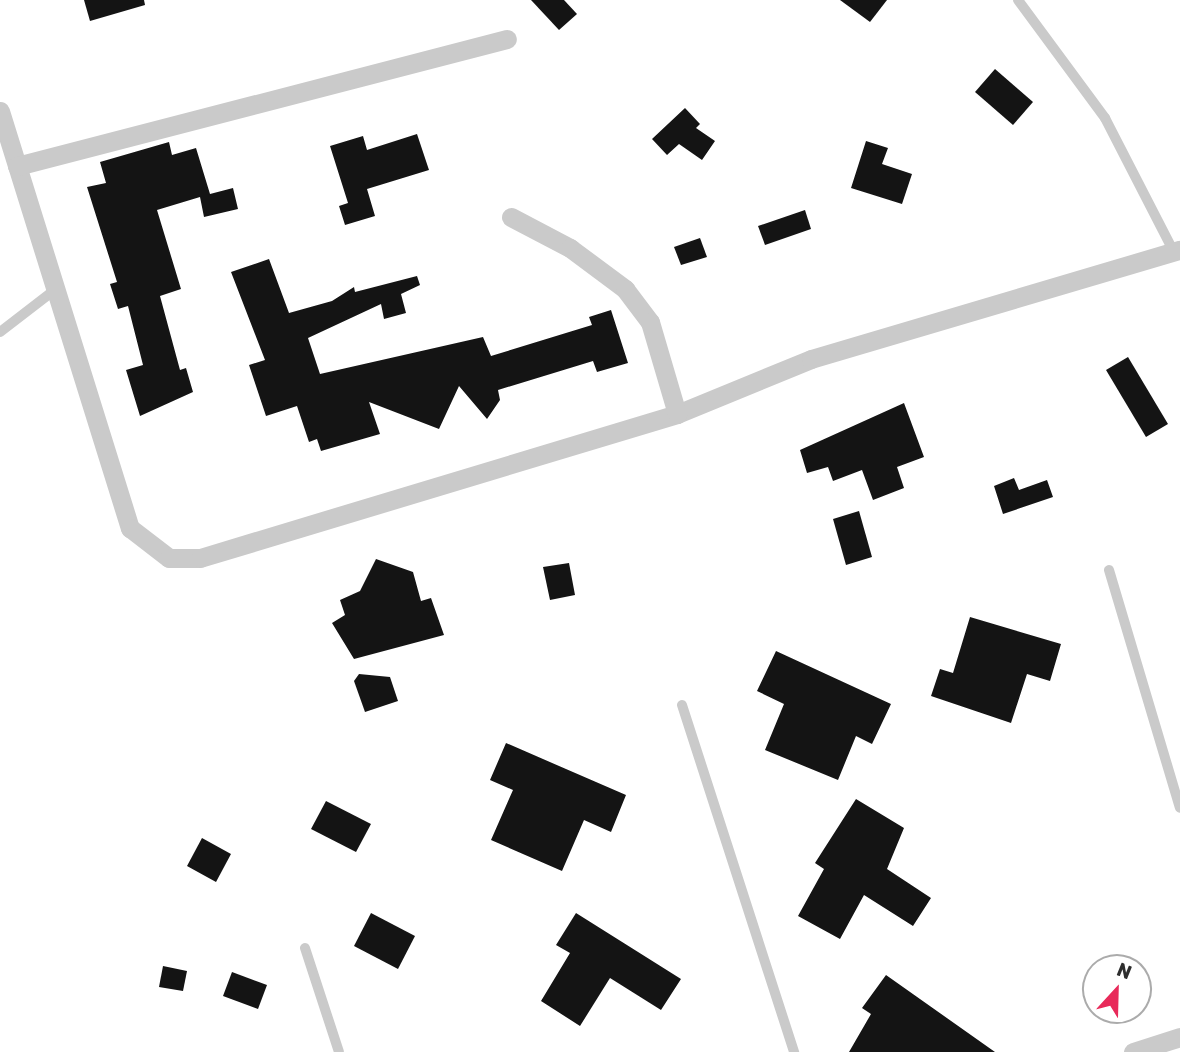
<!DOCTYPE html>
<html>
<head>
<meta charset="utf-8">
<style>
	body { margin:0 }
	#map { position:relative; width:1180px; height:1052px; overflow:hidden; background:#fff; font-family:Rubik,sans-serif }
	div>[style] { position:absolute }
	.building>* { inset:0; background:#141414 }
	.lane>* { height:10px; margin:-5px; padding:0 5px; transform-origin:5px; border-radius:5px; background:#cacaca }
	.street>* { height:19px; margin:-9.5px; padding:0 9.5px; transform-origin:9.5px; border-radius:9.5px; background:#cacaca }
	span { translate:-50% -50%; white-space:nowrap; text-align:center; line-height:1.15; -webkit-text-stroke:7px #fff; paint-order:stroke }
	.north { position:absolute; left:1082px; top:954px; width:70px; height:70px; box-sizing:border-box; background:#fff; border:2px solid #ababab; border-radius:50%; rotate:22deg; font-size:19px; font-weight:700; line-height:28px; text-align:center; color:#2d2d2d }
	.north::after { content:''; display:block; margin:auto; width:24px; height:32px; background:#e82a5a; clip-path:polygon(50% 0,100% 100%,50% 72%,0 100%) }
</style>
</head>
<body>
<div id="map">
	<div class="building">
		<i style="clip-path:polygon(84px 0,144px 0,145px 5px,90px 21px)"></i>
		<i style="clip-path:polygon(531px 0,564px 0,577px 14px,559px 30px)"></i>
		<i style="clip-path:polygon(840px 0,887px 0,870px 22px)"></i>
		<i style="clip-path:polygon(995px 69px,1033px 102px,1013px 125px,975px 92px)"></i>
		<i style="clip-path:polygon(685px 108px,700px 124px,696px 128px,715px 141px,702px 160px,679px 144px,667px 155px,652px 139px)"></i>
		<i style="clip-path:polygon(417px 134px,429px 170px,367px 189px,375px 216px,345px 225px,339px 206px,348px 203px,330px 146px,363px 136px,367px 150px)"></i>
		<i style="clip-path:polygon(866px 141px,888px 148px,882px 164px,912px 174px,902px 204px,851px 188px)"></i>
		<i style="clip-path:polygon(169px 142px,172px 155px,196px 148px,210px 194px,233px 188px,238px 209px,204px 217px,200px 197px,157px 210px,181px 289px,160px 296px,180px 370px,186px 368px,193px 392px,140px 416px,126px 370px,143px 365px,128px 306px,118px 309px,110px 284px,117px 282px,87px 187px,106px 183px,100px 162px)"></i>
		<i style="clip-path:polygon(805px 210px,811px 229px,765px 245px,758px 226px)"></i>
		<i style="clip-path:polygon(700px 238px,707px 257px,681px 265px,674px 247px)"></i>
		<i style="clip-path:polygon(269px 259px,289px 313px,332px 301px,354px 287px,355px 292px,417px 276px,420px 285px,401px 294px,406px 313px,384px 319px,381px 304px,308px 338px,320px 374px,483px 337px,491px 356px,592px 325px,589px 317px,611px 310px,628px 363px,597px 372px,593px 361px,498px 390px,500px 400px,487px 419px,459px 386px,439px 429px,369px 402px,380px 434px,321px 451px,317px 439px,309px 442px,297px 406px,266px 416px,249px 365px,265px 360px,231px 272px)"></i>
		<i style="clip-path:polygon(1128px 357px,1168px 424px,1146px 437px,1106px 370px)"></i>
		<i style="clip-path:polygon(904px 403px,924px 457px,897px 467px,904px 488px,873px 500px,862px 470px,833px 481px,828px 467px,807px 473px,800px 450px)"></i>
		<i style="clip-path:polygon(1014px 478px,1019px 490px,1047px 480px,1053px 497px,1003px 514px,994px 486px)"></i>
		<i style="clip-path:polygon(859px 511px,872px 557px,846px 565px,833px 519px)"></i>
		<i style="clip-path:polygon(376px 559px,413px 572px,421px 601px,431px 598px,444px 635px,354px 659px,332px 623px,345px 615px,340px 600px,360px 591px)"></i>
		<i style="clip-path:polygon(569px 563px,575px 595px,550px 600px,543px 567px)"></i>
		<i style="clip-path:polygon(970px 617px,1061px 644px,1050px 681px,1027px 674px,1011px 723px,931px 696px,940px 669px,953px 673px)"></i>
		<i style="clip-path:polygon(776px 651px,891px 704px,872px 744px,856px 736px,838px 780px,765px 750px,784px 704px,757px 691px)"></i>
		<i style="clip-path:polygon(359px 674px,390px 677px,398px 701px,365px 712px,354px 681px)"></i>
		<i style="clip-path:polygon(506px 743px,626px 795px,611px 832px,584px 820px,562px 871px,491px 840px,513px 790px,490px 780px)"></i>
		<i style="clip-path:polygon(856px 799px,904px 828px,887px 869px,931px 898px,913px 926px,864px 895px,840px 939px,798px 916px,824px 869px,815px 863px)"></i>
		<i style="clip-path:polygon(326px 801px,371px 824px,356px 852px,311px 829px)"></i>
		<i style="clip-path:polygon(202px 838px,231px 854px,216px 882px,187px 866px)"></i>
		<i style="clip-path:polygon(371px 913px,415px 936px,398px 969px,354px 946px)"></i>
		<i style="clip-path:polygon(576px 913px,681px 979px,661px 1010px,610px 978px,580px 1026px,541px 1001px,570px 953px,556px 945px)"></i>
		<i style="clip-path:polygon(163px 966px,187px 971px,183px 991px,159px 987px)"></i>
		<i style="clip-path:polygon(232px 972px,267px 985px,258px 1009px,223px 996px)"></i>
		<i style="clip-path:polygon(886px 975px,995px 1052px,849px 1052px,871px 1014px,862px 1008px)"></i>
	</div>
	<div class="lane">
		<i style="left:1018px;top:0;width:147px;rotate:53.6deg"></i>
		<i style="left:1105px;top:118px;width:151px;rotate:62.8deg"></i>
		<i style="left:0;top:332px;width:66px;rotate:-37.6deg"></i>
		<i style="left:1109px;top:570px;width:248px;rotate:73.4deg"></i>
		<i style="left:682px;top:705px;width:365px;rotate:72.1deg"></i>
		<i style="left:305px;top:948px;width:109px;rotate:71.9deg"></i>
	</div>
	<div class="street">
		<i style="left:0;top:111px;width:437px;rotate:72.7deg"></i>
		<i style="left:130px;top:528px;width:49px;rotate:37.6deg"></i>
		<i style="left:169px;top:558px;width:31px"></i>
		<i style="left:200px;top:558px;width:498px;rotate:-16.8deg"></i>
		<i style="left:677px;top:414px;width:145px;rotate:-22.3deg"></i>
		<i style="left:811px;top:359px;width:385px;rotate:-16.5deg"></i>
		<i style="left:17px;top:166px;width:506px;rotate:-14.53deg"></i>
		<i style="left:511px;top:217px;width:67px;rotate:27.7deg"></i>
		<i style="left:570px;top:248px;width:69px;rotate:36.7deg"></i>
		<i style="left:625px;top:289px;width:41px;rotate:52.9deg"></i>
		<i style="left:650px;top:322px;width:96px;rotate:73.6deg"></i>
		<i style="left:1133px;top:1052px;width:49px;rotate:-17.7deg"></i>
	</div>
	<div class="north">N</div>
</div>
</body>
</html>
